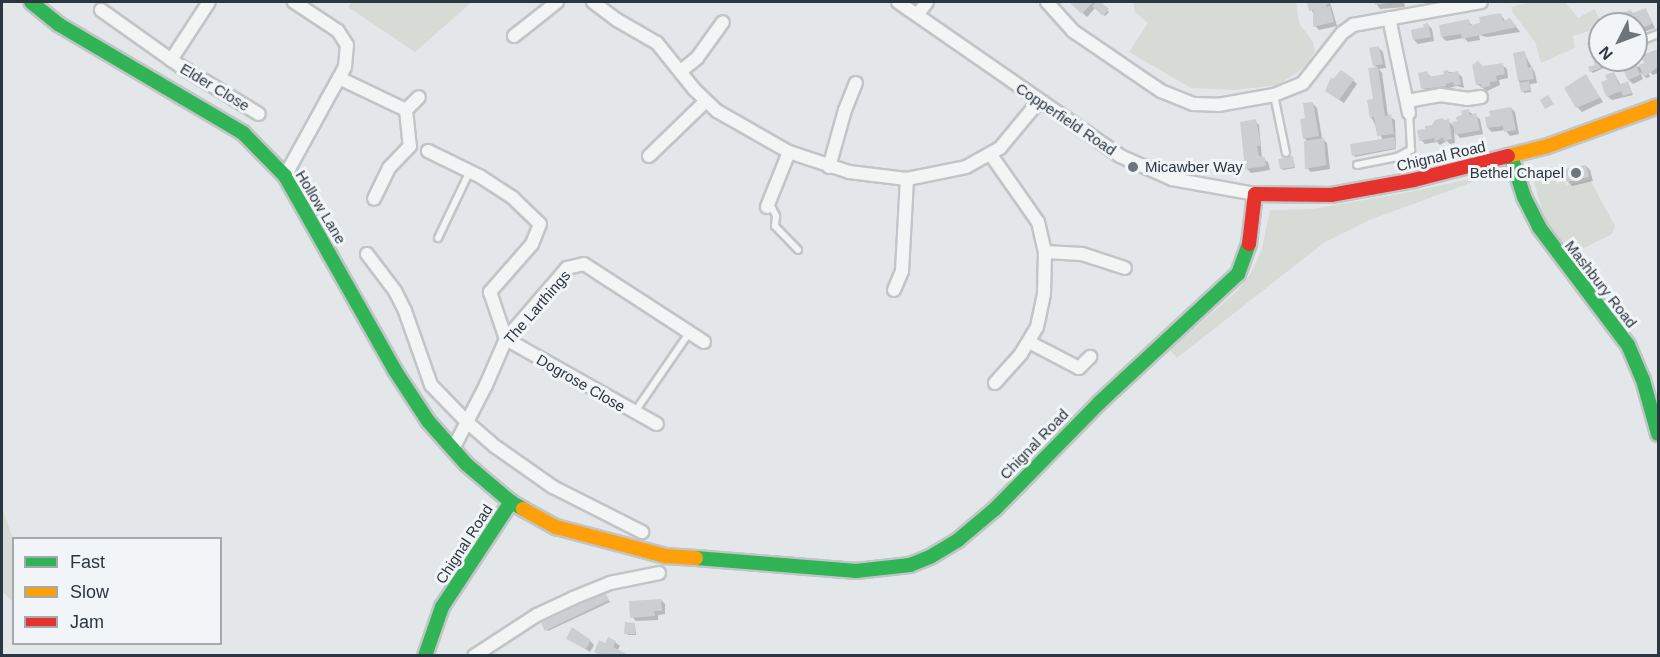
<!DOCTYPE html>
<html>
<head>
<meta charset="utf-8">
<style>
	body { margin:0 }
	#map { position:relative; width:1660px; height:657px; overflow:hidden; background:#e4e7e9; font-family:Arial,sans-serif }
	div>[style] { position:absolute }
	.green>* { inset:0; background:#d6dcd5 }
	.shadow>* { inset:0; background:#0003 }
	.building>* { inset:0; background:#cccfd1 }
	.roads { filter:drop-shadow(2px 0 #c2c5c7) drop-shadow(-2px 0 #c2c5c7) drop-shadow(0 2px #c2c5c7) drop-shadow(0 -2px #c2c5c7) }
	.lane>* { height:6px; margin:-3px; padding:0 3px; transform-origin:3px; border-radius:3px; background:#f3f5f5 }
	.street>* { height:12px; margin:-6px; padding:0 6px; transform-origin:6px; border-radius:6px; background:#f3f5f5 }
	.fast>* { height:14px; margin:-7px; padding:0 7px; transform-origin:7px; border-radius:7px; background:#30b455 }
	.slow>* { height:14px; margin:-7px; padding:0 7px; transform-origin:7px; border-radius:7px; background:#ff9f0a }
	.jam>* { height:14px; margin:-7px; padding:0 7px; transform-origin:7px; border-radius:7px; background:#e5322d }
	.dots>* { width:16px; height:16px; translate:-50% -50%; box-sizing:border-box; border:3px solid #f2f5f7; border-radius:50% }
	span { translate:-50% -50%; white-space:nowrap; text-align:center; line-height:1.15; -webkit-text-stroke:6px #f2f5f7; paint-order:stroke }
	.street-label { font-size:15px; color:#2c3641 }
	.poi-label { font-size:15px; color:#2c3641 }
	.left { translate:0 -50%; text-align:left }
	.right { translate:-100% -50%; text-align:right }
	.frame { position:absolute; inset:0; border:3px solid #2c3641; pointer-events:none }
	.legend { position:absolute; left:12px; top:537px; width:210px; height:108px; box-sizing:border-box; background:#f2f5f7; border:2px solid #a3a9ae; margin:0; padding:8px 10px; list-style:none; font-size:18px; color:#2c3641 }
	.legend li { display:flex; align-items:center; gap:12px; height:30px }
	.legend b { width:30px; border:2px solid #a3a9ae }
	.north { position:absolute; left:1588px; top:12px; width:60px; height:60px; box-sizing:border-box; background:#f2f5f7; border:2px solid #a3a9ae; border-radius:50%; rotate:228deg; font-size:16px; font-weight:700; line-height:24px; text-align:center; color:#2c3641 }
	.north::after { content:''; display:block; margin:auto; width:21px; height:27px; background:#6c747c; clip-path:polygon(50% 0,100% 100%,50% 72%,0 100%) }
</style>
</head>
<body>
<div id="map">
	<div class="green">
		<i style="clip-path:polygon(352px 2px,472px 2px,415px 52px,348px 7px)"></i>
		<i style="clip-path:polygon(1133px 2px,1296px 2px,1299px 23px,1313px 42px,1315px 52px,1302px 69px,1278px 85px,1235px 90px,1191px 88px,1129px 52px,1148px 23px,1135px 12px)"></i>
		<i style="clip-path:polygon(1531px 2px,1565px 2px,1578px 18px,1594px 9px,1603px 24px,1592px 33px,1589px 31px,1573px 36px,1575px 48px,1541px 63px,1535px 42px,1513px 13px,1511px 7px)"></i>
		<i style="clip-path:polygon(1552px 167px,1557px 184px,1563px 181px,1567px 185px,1590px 180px,1615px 226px,1612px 234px,1576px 252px,1561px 245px,1543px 214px,1531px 171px)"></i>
		<i style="clip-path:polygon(1497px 173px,1370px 220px,1325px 242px,1177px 358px,1170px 350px,1236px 292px,1251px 273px,1262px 249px,1270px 210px,1312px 209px,1404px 193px)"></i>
		<i style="clip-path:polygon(2px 508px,13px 539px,13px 602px,2px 591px)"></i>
	</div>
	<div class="shadow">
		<i style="clip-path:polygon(1071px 2px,1098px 2px,1109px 12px,1105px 16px,1096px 7px,1087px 17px)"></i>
		<i style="clip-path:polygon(1308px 2px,1330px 2px,1337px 26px,1319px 30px,1315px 26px,1314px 15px)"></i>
		<i style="clip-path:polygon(1375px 2px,1404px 2px,1405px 7px,1380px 9px)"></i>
		<i style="clip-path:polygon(1646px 10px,1655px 28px,1644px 32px,1638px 22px,1618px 24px)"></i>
		<i style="clip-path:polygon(1501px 15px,1506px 22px,1514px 24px,1520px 32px,1487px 37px,1479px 35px,1480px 40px,1468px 42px,1464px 38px,1446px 41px,1442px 37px,1468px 21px,1473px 26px,1482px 24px)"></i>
		<i style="clip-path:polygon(1428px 25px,1432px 29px,1434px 41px,1418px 44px,1414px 40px)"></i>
		<i style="clip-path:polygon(1600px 45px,1600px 60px,1610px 60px,1612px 64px,1593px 73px,1591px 71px,1598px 66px)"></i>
		<i style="clip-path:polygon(1379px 48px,1383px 52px,1386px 68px,1379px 69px,1382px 73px,1388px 116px,1395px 120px,1396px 149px,1355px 157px,1354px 155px,1383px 140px,1371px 117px,1375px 101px,1377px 68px,1374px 65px)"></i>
		<i style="clip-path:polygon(1658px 50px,1658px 73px,1653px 75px,1646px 68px,1650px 77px,1646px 78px,1640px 72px,1643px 79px,1633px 84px,1629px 80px,1633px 61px,1638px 67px,1643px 65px,1648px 70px,1643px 52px,1647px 55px)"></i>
		<i style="clip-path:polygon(1524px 53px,1535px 73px,1537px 83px,1530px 84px,1531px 92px,1524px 93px,1519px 81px)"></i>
		<i style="clip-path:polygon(1502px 65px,1507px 69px,1508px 78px,1499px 80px,1500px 85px,1487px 91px,1477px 84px)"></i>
		<i style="clip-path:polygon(1445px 72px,1457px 72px,1462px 77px,1464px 88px,1457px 86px,1449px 88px,1449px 90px,1427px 92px,1423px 88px,1427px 73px,1432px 78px,1445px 75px)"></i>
		<i style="clip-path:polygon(1614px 73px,1621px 86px,1629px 85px,1633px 95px,1612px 100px,1607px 96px,1609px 81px)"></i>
		<i style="clip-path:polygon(1586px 76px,1603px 102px,1582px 112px,1577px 107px)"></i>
		<i style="clip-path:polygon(1353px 80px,1357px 84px,1344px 103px,1332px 95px)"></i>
		<i style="clip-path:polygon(1312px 103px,1317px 108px,1322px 138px,1327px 143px,1330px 169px,1311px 172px,1307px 168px,1308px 142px,1305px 139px)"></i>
		<i style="clip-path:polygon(1511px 108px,1515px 112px,1519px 134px,1510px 136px,1505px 130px,1492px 132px,1488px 128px)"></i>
		<i style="clip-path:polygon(1468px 111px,1480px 119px,1483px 134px,1460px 138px,1454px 131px,1455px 143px,1450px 144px,1447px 141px,1440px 145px,1437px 142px,1425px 144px,1421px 140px,1448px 121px,1455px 127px)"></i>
		<i style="clip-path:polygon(1255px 121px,1259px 125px,1262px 158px,1268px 162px,1270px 170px,1251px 173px,1247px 169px)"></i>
		<i style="clip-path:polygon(1292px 158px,1295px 168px,1283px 170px,1281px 168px)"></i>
		<i style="clip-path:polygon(1586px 166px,1590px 170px,1593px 181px,1572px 186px,1568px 182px)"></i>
		<i style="clip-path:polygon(605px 593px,610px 602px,548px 631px,547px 630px)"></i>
		<i style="clip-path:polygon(661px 600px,665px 604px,665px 614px,658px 615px,658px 620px,636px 621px,632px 617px)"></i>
		<i style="clip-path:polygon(635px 625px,636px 635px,628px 635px,626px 633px)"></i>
		<i style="clip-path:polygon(568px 638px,590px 641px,594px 645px,590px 652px)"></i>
		<i style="clip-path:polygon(615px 642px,620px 646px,617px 651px,625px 656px,600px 656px,596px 651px)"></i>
	</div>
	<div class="building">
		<i style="clip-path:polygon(1069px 2px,1093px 2px,1082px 14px)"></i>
		<i style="clip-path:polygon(1096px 2px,1101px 2px,1109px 9px,1103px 16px,1092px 6px)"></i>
		<i style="clip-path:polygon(1307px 2px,1331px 2px,1326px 5px,1326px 7px,1330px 6px,1334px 22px,1313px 27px,1313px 10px,1309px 11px)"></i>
		<i style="clip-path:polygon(1374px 2px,1388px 2px,1388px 3px,1375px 5px)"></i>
		<i style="clip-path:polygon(1646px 8px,1652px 24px,1639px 29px,1636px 21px,1613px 24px,1625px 19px,1622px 13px,1631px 10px,1633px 13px)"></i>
		<i style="clip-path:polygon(1501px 13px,1503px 21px,1510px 18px,1517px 27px,1462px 39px,1461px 34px,1441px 37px,1439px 25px,1469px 19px,1470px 25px,1480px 23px,1479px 17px)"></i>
		<i style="clip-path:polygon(1428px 23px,1431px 37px,1413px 40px,1411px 30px,1424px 27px,1423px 24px)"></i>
		<i style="clip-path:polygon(1597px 40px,1600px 45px,1600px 60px,1608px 60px,1599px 63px,1601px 68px,1590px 72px,1588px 67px,1595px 65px,1587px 43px)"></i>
		<i style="clip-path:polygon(1379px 46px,1383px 64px,1373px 66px,1369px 48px)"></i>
		<i style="clip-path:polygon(1658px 49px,1658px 67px,1644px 77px,1639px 65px,1644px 63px,1639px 52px,1643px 50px,1645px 54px)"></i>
		<i style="clip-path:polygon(1525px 51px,1528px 68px,1532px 67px,1534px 79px,1518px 81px,1513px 53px)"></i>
		<i style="clip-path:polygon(1634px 60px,1640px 75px,1628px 80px,1621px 65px)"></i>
		<i style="clip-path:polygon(1478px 61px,1483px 66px,1503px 63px,1505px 74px,1496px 76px,1497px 81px,1490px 82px,1490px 86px,1482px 88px,1481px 84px,1476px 85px,1472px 65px)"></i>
		<i style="clip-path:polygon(1378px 67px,1385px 116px,1391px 114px,1394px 134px,1377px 136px,1374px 117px,1370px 118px,1367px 100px,1373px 99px,1368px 68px)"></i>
		<i style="clip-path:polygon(1341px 70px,1354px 79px,1339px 100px,1325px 91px,1331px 77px,1333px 79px)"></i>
		<i style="clip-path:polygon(1448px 70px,1449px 73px,1458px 71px,1461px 84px,1454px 86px,1453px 82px,1446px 84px,1446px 86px,1421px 89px,1418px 73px,1427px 71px,1429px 77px,1444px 74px,1443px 71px)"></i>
		<i style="clip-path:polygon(1614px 72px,1619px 85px,1628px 81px,1632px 93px,1623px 96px,1621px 91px,1606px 97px,1601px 82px,1607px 80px,1605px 75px)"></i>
		<i style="clip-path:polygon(1586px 74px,1600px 98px,1576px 108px,1564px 88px)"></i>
		<i style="clip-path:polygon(1529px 81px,1530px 90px,1521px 92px,1519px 83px)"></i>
		<i style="clip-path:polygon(1548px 95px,1554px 104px,1545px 109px,1540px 100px)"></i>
		<i style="clip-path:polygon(1313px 102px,1319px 136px,1303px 139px,1300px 119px,1305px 118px,1303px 103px)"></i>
		<i style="clip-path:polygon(1511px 107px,1516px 130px,1504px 132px,1503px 126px,1487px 128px,1485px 117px,1490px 116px,1489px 111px)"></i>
		<i style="clip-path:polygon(1469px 109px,1470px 115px,1476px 113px,1480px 130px,1455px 135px,1452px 122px,1457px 121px,1456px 117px,1462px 115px,1461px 111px)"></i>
		<i style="clip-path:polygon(1443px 118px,1444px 120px,1449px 119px,1452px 139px,1444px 141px,1443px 137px,1435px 142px,1434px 138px,1419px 141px,1417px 130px,1425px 129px,1425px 126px,1432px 125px,1435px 120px)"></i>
		<i style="clip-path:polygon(1256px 119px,1261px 146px,1257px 146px,1259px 156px,1265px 157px,1266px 166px,1245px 169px,1240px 122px)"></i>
		<i style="clip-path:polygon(1394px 137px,1396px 148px,1352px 156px,1350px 144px)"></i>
		<i style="clip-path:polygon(1324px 138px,1326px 165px,1305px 169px,1304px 141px)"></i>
		<i style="clip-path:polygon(1293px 156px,1295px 167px,1280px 169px,1278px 159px)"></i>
		<i style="clip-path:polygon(1586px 165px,1589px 177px,1566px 182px,1564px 169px)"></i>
		<i style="clip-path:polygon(605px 592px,609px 600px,545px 631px,541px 623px)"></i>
		<i style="clip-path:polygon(661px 599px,662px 611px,654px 611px,655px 616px,630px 618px,629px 601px)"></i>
		<i style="clip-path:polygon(625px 622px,635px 623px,635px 634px,624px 634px)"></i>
		<i style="clip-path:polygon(572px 627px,591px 640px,586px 649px,566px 639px)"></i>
		<i style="clip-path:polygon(608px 637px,616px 641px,613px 647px,625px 653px,624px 656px,602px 656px,594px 652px,599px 640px,605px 643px)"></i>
	</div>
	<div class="roads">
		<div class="lane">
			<i style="left:1638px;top:42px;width:22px;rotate:-22deg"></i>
			<i style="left:1274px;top:95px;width:59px;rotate:78.3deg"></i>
			<i style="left:1357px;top:165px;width:41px;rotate:-11.3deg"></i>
			<i style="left:1397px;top:157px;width:16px;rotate:-27deg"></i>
			<i style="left:1411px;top:150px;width:37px;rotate:-93deg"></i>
			<i style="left:769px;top:202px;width:16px;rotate:63deg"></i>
			<i style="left:776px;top:216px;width:10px;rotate:96deg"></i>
			<i style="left:775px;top:226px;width:33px;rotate:46deg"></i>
			<i style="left:438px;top:238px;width:72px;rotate:-64.5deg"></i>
			<i style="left:634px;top:413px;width:97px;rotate:-55.5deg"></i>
		</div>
		<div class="street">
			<i style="left:593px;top:2px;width:30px;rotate:37deg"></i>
			<i style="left:617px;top:20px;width:46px;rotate:29.9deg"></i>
			<i style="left:657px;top:43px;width:59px;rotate:51.2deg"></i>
			<i style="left:694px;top:89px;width:32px;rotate:44deg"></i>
			<i style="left:717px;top:111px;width:83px;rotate:29.7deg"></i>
			<i style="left:789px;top:152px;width:63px;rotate:18.4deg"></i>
			<i style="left:849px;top:172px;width:58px;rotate:6.9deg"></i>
			<i style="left:907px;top:179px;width:60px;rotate:-11.5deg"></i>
			<i style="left:966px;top:167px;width:39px;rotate:-29deg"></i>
			<i style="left:1000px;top:148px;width:61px;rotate:-50.3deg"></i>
			<i style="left:898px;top:2px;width:270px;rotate:34.7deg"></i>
			<i style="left:1120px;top:156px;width:57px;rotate:23.9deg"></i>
			<i style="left:1172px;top:179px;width:84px;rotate:10.2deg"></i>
			<i style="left:1047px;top:2px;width:39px;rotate:48deg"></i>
			<i style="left:1073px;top:31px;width:107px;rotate:34.3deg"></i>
			<i style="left:1161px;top:91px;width:35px;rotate:22deg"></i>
			<i style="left:1194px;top:104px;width:24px;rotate:2deg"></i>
			<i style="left:1218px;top:105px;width:57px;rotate:-10.1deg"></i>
			<i style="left:1274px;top:95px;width:31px;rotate:-22deg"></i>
			<i style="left:1303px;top:83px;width:63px;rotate:-52deg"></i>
			<i style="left:1342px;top:33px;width:14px;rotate:-36deg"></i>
			<i style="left:1353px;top:25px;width:130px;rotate:-10.2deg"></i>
			<i style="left:101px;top:10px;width:97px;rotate:35.3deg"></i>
			<i style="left:180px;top:66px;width:92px;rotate:31.3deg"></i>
			<i style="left:917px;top:15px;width:16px;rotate:-52deg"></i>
			<i style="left:1389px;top:18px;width:97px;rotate:78.1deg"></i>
			<i style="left:514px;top:36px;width:55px;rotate:-38.3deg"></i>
			<i style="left:171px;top:60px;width:69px;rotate:-56.8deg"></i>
			<i style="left:681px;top:71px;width:21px;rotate:-39deg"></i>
			<i style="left:697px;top:58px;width:44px;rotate:-54.2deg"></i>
			<i style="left:339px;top:78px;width:74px;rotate:25.5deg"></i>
			<i style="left:406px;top:110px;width:36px;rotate:84deg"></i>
			<i style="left:410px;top:146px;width:30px;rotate:134deg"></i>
			<i style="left:389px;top:168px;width:34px;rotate:116deg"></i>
			<i style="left:1407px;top:101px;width:34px;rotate:-10deg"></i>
			<i style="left:1440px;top:95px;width:27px;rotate:8deg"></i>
			<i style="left:1467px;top:99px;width:14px;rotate:-8deg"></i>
			<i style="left:406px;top:110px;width:18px;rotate:-45deg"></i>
			<i style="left:428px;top:151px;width:59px;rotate:26.1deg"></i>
			<i style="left:481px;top:177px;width:38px;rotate:33deg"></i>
			<i style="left:513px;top:198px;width:37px;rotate:44deg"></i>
			<i style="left:540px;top:224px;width:22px;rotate:112deg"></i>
			<i style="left:532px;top:244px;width:64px;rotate:131.2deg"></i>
			<i style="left:490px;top:292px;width:50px;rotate:71.2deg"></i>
			<i style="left:506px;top:339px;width:173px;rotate:29.4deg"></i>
			<i style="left:991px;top:155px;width:82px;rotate:55deg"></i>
			<i style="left:1038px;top:222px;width:31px;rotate:77deg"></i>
			<i style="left:1045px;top:252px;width:42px;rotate:91.4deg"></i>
			<i style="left:1044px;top:294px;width:34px;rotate:102deg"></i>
			<i style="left:1037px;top:327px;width:31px;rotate:121deg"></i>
			<i style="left:1021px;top:354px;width:39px;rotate:132deg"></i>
			<i style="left:649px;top:156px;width:79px;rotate:-44deg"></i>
			<i style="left:829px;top:167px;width:59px;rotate:-74.3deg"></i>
			<i style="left:845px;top:110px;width:29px;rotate:-68deg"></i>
			<i style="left:285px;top:176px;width:124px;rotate:-61.2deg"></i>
			<i style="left:345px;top:67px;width:22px;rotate:-85deg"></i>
			<i style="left:347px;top:45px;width:17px;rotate:-123deg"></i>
			<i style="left:338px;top:31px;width:53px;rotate:-146.6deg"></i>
			<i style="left:767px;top:207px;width:59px;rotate:-68.2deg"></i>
			<i style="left:1045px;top:252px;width:37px;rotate:3deg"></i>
			<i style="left:1082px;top:254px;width:45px;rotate:18deg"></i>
			<i style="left:367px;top:254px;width:46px;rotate:52.9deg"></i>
			<i style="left:395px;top:291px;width:22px;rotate:63deg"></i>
			<i style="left:405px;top:311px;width:78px;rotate:70.6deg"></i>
			<i style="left:431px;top:385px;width:52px;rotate:45.8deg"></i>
			<i style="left:467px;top:422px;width:38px;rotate:41deg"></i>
			<i style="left:496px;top:447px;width:70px;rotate:35.1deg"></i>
			<i style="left:553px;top:487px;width:100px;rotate:26.8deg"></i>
			<i style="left:894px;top:290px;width:21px;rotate:-67deg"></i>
			<i style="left:902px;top:271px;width:92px;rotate:-86.9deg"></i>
			<i style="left:1029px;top:342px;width:56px;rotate:27.5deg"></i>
			<i style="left:1079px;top:368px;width:16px;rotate:-45deg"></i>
			<i style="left:453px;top:449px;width:72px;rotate:-62.7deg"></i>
			<i style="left:486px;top:385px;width:50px;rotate:-66.5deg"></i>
			<i style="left:506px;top:339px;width:94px;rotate:-49.3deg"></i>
			<i style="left:567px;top:268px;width:17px;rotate:-13deg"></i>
			<i style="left:584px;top:264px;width:143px;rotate:33deg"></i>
			<i style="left:474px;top:656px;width:75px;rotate:-33.1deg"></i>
			<i style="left:537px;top:615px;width:40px;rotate:-25deg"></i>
			<i style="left:573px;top:598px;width:40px;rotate:-22deg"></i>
			<i style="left:610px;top:583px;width:50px;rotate:-11.5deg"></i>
		</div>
		<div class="fast">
			<i style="left:31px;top:2px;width:35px;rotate:39deg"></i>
			<i style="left:58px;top:24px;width:215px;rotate:30.5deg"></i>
			<i style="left:243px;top:133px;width:60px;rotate:45.7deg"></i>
			<i style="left:285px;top:176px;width:222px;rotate:60.5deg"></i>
			<i style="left:394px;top:369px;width:62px;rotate:56.8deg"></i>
			<i style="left:428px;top:421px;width:57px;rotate:48.5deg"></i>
			<i style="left:466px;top:464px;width:59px;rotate:40.2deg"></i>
			<i style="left:511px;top:502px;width:14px;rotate:30deg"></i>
			<i style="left:1511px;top:156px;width:43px;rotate:72.4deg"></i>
			<i style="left:1524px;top:197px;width:34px;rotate:63deg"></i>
			<i style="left:1539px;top:227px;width:148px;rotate:53deg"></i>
			<i style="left:1628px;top:345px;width:38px;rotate:67deg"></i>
			<i style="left:1643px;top:380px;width:56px;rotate:74.5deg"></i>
			<i style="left:696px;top:558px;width:161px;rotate:4.6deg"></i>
			<i style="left:856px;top:571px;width:54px;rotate:-6.3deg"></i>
			<i style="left:910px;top:565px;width:22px;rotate:-22deg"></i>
			<i style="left:930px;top:557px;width:33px;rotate:-31deg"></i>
			<i style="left:958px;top:540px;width:48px;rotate:-40deg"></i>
			<i style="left:995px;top:509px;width:148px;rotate:-45.5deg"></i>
			<i style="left:1099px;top:403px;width:190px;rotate:-42.9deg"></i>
			<i style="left:1238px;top:274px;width:32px;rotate:-70deg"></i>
			<i style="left:425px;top:656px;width:52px;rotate:-70.9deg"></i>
			<i style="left:442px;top:607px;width:126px;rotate:-56.7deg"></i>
		</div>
		<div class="slow">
			<i style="left:1508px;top:156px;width:38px;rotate:-14deg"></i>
			<i style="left:1545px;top:147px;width:120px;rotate:-19.9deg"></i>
			<i style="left:523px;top:509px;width:38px;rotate:29deg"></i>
			<i style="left:556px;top:527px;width:114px;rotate:14.8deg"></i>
			<i style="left:666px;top:556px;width:30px;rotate:4deg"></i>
		</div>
		<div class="jam">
			<i style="left:1249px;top:244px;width:50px;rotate:-83.2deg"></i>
			<i style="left:1255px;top:194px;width:76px;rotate:0.8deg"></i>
			<i style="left:1331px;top:195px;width:84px;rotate:-10.2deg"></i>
			<i style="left:1414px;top:180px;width:97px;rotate:-14.3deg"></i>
		</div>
	</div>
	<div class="dots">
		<i style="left:1133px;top:167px;background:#6c747c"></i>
		<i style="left:1576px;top:173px;background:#6c747c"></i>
	</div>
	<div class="street-label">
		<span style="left:215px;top:87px;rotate:31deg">Elder Close</span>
		<span style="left:1066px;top:119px;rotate:34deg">Copperfield Road</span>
		<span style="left:1441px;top:156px;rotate:-13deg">Chignal Road</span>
		<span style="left:321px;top:207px;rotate:59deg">Hollow Lane</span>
		<span style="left:1601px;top:284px;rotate:52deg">Mashbury Road</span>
		<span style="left:537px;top:307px;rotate:-49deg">The Larthings</span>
		<span style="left:581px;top:383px;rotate:30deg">Dogrose Close</span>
		<span style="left:1034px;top:444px;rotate:-46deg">Chignal Road</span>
		<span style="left:464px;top:544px;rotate:-57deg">Chignal Road</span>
	</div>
	<div class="poi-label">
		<span class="left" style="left:1145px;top:167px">Micawber Way</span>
		<span class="right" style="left:1564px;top:173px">Bethel Chapel</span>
	</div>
	<div class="frame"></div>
	<ul class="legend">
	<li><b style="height:8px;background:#30b455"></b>Fast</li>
	<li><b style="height:8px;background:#ff9f0a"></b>Slow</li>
	<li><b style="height:8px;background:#e5322d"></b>Jam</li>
	</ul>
	<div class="north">N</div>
</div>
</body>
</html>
